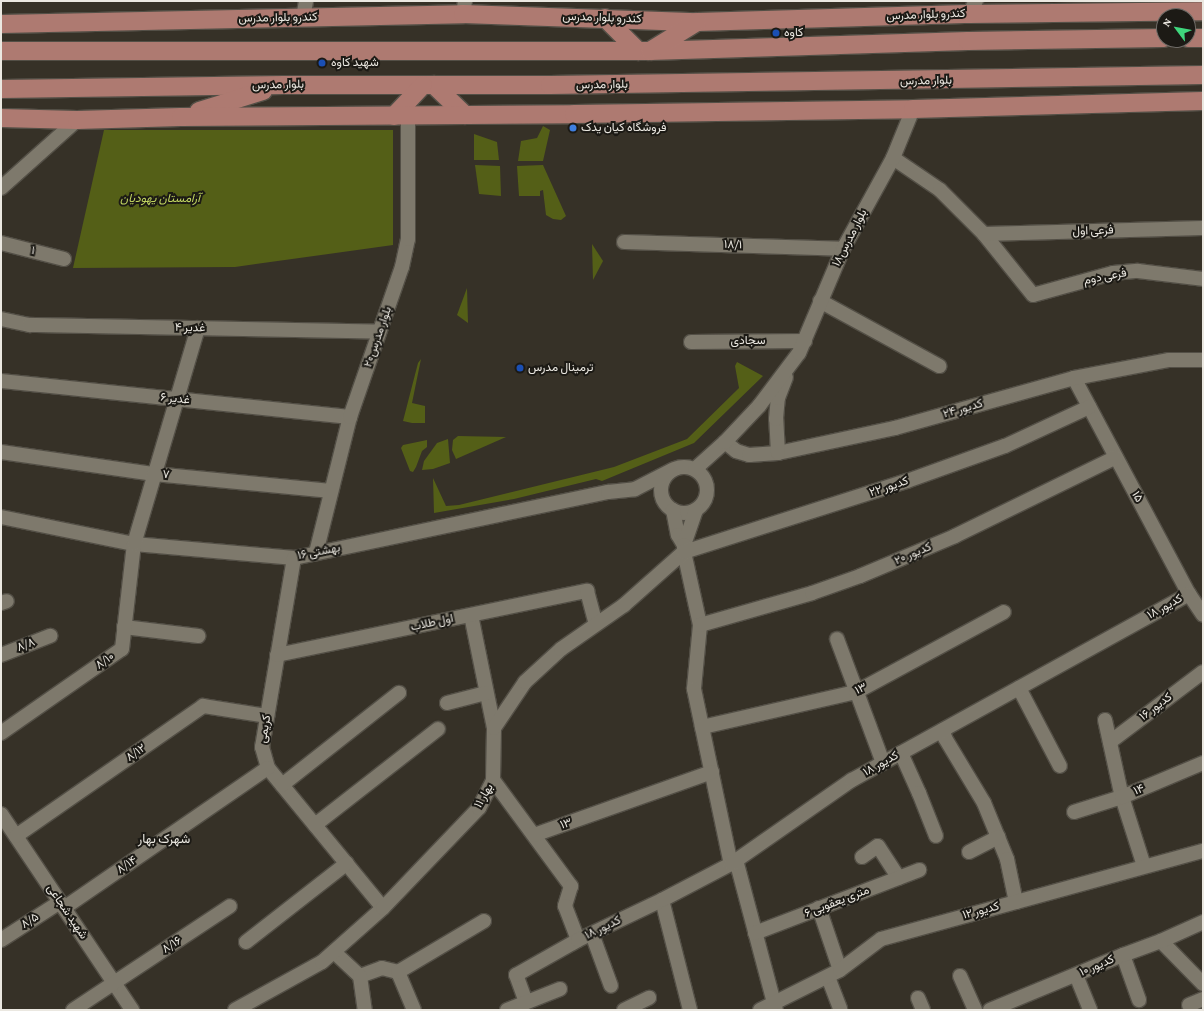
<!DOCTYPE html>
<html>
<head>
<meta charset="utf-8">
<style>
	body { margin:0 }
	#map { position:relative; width:1204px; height:1011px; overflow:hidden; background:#363127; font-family:"Crimson Pro",Vazirmatn,serif }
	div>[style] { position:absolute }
	.green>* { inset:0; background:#545f17 }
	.roads { filter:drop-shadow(1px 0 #534f46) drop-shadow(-1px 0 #534f46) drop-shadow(0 1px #534f46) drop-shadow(0 -1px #534f46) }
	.minor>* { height:14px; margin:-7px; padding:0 7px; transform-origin:7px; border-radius:7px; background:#7e796c }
	.minor>.ring { margin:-7px; padding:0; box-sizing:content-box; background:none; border:14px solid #7e796c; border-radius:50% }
	.major>* { height:18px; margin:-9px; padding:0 9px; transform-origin:9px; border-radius:9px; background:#ae7a71 }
	.dots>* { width:11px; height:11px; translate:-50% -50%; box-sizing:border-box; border:2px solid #1c1a15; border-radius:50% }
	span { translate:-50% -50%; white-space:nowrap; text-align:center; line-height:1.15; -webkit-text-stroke:4px #1c1a15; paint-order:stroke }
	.street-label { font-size:12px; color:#ebe8e1 }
	.poi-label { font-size:12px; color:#ebe8e1 }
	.left { translate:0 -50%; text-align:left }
	.park-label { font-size:12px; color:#c1d560; font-style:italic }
	.neighbourhood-label { font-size:13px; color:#ebe8e1 }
	.frame { position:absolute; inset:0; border:2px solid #ebe8e1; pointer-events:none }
	.north { position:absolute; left:1156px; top:8px; width:40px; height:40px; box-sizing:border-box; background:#1c1a15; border:1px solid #6f6c67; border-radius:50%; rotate:302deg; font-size:11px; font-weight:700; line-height:16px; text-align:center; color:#ebe8e1 }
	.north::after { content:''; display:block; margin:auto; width:14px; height:18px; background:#3fd77d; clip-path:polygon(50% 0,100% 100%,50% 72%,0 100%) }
</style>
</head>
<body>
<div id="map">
	<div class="green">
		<i style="clip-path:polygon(543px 126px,550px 130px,543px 161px,518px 161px,521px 141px,537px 138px)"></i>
		<i style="clip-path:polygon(104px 130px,393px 130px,393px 245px,235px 267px,73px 268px)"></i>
		<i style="clip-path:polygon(474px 134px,497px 142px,499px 160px,474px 160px)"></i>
		<i style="clip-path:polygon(475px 165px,500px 166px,501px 196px,479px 194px)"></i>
		<i style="clip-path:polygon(543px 165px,566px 216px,561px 220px,553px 219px,546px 215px,543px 190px,540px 191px,540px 196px,519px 196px,517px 166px)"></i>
		<i style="clip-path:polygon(592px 244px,603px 261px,593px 280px)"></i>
		<i style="clip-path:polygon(467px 288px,468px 323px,457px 315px)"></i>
		<i style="clip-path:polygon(421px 359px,412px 403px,425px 406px,425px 423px,412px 423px,403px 421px,418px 363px)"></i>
		<i style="clip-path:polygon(737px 362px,763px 376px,694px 443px,602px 481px,596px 479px,514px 499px,434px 513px,433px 478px,446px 506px,459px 505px,614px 467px,687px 439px,739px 388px,735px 366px)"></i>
		<i style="clip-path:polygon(458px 436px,506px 437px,456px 459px,452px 450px,453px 440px)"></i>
		<i style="clip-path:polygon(448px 439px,450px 463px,433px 469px,422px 470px,424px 461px,437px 443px)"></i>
		<i style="clip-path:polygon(427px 440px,427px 447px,422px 451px,416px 467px,413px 472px,410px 471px,401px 448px,403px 445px)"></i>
	</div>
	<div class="roads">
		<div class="minor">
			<i style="left:463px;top:14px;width:13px;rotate:-81deg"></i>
			<i style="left:969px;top:14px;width:15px;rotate:-62deg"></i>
			<i style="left:303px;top:17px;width:16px;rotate:-79deg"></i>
			<i style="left:893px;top:158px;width:57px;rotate:34.2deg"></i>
			<i style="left:940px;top:190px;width:62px;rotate:45deg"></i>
			<i style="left:984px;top:234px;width:78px;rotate:51.2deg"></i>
			<i style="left:1033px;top:295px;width:83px;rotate:-15.4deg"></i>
			<i style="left:1113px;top:273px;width:25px;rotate:-5deg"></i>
			<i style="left:1138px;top:271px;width:65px;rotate:7deg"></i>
			<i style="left:1px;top:188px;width:102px;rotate:-41.8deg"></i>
			<i style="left:984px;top:234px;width:219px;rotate:-1.6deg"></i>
			<i style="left:624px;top:242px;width:219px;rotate:1.8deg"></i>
			<i style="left:1px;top:243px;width:65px;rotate:14.3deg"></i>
			<i style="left:820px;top:301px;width:136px;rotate:28.6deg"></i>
			<i style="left:1px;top:319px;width:30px;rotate:12deg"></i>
			<i style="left:30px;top:325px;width:349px;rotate:1.1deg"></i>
			<i style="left:691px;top:342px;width:114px;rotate:-0.5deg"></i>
			<i style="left:1074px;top:378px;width:245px;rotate:62deg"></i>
			<i style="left:1189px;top:594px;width:25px;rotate:56deg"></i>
			<i style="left:1px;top:381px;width:351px;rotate:5.9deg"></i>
			<i style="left:725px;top:442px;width:14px;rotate:39deg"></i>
			<i style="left:736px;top:451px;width:14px;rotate:17deg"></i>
			<i style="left:749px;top:455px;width:29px;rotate:-4deg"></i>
			<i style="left:778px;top:453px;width:120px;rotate:-12.1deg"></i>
			<i style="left:895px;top:428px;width:186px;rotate:-15.6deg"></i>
			<i style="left:1074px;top:378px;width:97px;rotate:-10.7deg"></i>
			<i style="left:1169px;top:360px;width:34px"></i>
			<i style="left:1px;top:452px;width:155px;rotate:8.2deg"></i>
			<i style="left:154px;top:474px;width:178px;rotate:5.5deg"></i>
			<i style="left:778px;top:453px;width:34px;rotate:-93deg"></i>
			<i style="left:776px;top:419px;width:21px;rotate:-85deg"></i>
			<i style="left:778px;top:398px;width:22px;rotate:-69deg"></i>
			<i class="ring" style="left:661px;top:467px;width:32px;height:32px"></i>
			<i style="left:695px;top:469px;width:40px;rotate:-42deg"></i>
			<i style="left:725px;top:442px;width:50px;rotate:-46.6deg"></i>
			<i style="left:759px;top:406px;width:66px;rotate:-53deg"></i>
			<i style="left:799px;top:353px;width:113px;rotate:-67.1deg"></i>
			<i style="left:843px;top:249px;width:104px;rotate:-61.2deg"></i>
			<i style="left:893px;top:158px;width:53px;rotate:-67.8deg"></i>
			<i style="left:673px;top:510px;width:25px;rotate:79deg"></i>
			<i style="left:678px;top:535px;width:12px;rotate:59deg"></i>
			<i style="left:696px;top:510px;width:37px;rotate:109deg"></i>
			<i style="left:684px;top:545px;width:7px;rotate:90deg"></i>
			<i style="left:684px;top:552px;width:75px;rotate:77.6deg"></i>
			<i style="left:700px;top:625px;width:64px;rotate:95.4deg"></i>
			<i style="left:694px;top:689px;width:179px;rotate:78.1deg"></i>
			<i style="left:1px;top:517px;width:136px;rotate:11.5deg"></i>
			<i style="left:134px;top:544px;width:161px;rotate:5deg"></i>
			<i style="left:294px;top:558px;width:321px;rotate:-11.9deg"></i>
			<i style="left:608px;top:492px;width:27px;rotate:-6deg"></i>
			<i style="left:635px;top:489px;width:42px;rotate:-27.2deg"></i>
			<i style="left:316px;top:553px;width:140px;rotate:-76deg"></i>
			<i style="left:350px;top:417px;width:159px;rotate:-70.9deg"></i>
			<i style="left:402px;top:267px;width:29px;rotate:-78deg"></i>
			<i style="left:408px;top:239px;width:123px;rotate:-90deg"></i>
			<i style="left:294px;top:558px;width:192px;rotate:99.6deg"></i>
			<i style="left:262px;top:747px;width:22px;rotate:74deg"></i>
			<i style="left:268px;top:768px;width:181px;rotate:50.6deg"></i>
			<i style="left:1px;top:603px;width:6px;rotate:-18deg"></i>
			<i style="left:471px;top:615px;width:115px;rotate:78.5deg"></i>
			<i style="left:700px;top:625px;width:116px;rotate:-15.9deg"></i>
			<i style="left:812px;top:593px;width:51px;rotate:-19.5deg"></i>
			<i style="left:860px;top:576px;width:103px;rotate:-22.8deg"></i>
			<i style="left:955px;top:536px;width:179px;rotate:-26.1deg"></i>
			<i style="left:124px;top:627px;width:75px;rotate:6.9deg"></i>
			<i style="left:837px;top:639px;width:132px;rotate:69.6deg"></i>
			<i style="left:1px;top:655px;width:53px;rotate:-21.2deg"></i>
			<i style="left:277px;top:655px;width:317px;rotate:-11.7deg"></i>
			<i style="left:587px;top:591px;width:34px;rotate:75deg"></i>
			<i style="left:1019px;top:688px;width:88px;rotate:62.3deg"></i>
			<i style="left:447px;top:703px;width:40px;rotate:-14.4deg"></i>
			<i style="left:1105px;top:720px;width:79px;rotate:77.6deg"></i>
			<i style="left:1122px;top:797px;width:72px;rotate:72.3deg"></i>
			<i style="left:702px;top:727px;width:158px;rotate:-12.8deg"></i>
			<i style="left:856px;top:692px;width:168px;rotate:-28.4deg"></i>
			<i style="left:943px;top:730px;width:8px;rotate:76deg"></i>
			<i style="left:945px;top:738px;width:76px;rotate:59deg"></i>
			<i style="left:984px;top:803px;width:61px;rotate:67.7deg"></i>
			<i style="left:1007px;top:859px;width:44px;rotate:78.2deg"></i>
			<i style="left:1px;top:733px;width:147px;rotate:-34.8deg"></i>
			<i style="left:122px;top:649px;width:106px;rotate:-83.5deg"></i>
			<i style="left:134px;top:544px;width:225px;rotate:-73.5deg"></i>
			<i style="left:1110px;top:742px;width:116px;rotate:-37deg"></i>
			<i style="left:901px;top:753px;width:44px;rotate:65.8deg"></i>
			<i style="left:919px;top:793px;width:46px;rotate:68.4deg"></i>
			<i style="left:493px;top:780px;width:132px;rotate:53.7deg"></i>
			<i style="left:571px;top:886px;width:21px;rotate:107deg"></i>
			<i style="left:565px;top:906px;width:36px;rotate:69deg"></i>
			<i style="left:282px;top:785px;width:149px;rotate:-38.2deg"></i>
			<i style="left:1074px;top:812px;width:50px;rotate:-17.4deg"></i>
			<i style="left:1122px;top:797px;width:88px;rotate:-22.8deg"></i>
			<i style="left:1px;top:814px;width:236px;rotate:56.2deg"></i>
			<i style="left:315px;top:825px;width:156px;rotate:-38deg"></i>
			<i style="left:534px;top:835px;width:189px;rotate:-19.5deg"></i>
			<i style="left:16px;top:836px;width:228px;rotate:-34.8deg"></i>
			<i style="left:203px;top:706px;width:65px;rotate:8.9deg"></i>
			<i style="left:969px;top:852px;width:33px;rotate:-27deg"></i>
			<i style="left:862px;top:857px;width:19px;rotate:-35deg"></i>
			<i style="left:878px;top:846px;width:38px;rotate:57deg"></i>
			<i style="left:736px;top:860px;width:155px;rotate:75.1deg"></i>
			<i style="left:662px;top:900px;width:114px;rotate:75.7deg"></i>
			<i style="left:64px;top:908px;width:247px;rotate:-34.5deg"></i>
			<i style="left:819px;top:908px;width:65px;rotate:71.3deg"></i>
			<i style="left:755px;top:933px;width:176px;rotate:-21deg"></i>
			<i style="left:592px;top:934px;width:55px;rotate:69.9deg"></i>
			<i style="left:1px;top:940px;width:70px;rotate:-32.8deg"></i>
			<i style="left:1161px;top:941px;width:60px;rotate:45.7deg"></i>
			<i style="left:246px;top:942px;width:128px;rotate:-38deg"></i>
			<i style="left:334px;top:952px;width:35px;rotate:43deg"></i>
			<i style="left:360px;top:976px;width:23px;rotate:-20deg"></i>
			<i style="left:382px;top:968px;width:16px;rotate:14deg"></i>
			<i style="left:398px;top:972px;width:41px;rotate:67.2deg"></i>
			<i style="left:1123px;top:955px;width:48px;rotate:70.4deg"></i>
			<i style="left:398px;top:972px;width:100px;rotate:-30.7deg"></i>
			<i style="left:1076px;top:975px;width:38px;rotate:68deg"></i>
			<i style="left:360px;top:976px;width:34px;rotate:82deg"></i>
			<i style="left:960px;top:976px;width:37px;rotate:66deg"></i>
			<i style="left:828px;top:977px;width:34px;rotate:69deg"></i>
			<i style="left:918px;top:998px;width:13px;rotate:67deg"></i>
			<i style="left:526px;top:1002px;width:29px;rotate:-110deg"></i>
			<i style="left:516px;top:975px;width:71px;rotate:-29.4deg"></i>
			<i style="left:578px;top:940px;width:93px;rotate:-25.5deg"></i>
			<i style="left:662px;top:900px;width:78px;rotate:-27.6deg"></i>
			<i style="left:731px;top:864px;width:147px;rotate:-34.8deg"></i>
			<i style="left:852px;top:780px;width:385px;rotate:-28.9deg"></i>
			<i style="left:1189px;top:1005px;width:15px;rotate:-23deg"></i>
			<i style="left:73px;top:1010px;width:188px;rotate:-33.5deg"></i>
			<i style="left:235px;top:1010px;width:99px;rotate:-28.9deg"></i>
			<i style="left:322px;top:962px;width:81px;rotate:-41.5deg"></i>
			<i style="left:383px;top:908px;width:139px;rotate:-46.2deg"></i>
			<i style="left:479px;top:808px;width:31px;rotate:-63deg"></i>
			<i style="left:493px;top:780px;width:52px;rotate:-88.9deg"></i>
			<i style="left:494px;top:728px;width:55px;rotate:-56deg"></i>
			<i style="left:525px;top:682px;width:49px;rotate:-42.5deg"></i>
			<i style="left:561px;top:649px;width:77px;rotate:-34.9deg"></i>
			<i style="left:624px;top:605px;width:80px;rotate:-41.5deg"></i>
			<i style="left:684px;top:552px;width:234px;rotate:-17.7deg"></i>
			<i style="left:907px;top:481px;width:104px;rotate:-19.7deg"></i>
			<i style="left:1005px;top:446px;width:93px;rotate:-24.9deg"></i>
			<i style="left:507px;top:1010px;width:57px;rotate:-21.6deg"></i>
			<i style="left:624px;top:1010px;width:28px;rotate:-26deg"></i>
			<i style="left:760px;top:1010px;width:89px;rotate:-26.6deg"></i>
			<i style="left:840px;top:970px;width:51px;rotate:-37.1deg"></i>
			<i style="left:881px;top:939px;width:334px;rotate:-15.3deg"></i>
			<i style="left:990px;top:1010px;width:144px;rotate:-22.5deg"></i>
			<i style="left:1123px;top:955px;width:40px;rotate:-20.2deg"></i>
			<i style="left:1161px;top:941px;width:46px;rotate:-24.3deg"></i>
		</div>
		<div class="major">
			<i style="left:605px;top:18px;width:47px;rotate:45deg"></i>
			<i style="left:1px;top:24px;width:462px;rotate:-1.2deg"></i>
			<i style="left:463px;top:14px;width:234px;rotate:2deg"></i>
			<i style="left:697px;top:22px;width:272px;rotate:-1.7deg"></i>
			<i style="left:969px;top:14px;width:234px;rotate:-0.7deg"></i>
			<i style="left:1188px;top:38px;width:15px"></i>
			<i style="left:1px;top:51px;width:649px"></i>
			<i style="left:650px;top:51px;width:318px;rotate:-1.8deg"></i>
			<i style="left:968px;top:41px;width:196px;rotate:-0.9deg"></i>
			<i style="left:650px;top:51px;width:55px;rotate:-31.7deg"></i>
			<i style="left:434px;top:85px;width:43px;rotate:44.1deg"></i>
			<i style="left:1px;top:89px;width:283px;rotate:-0.8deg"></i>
			<i style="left:284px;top:85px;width:266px"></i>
			<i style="left:550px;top:85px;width:653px;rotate:-0.88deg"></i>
			<i style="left:199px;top:111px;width:67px;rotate:-17.4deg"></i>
			<i style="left:394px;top:116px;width:42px;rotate:-46.9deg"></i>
			<i style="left:1px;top:118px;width:76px;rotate:1.5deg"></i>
			<i style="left:77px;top:120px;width:104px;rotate:-1.7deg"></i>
			<i style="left:181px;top:117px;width:393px;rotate:-0.4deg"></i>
			<i style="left:574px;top:114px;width:339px;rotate:-0.8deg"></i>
			<i style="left:913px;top:109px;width:290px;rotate:-1.6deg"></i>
		</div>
	</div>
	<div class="dots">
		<i style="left:776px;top:33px;background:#1a4fb4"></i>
		<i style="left:322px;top:63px;background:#1a4fb4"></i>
		<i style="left:573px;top:128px;background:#3f7fe0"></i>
		<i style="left:520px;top:368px;background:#1a4fb4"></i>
	</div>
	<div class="street-label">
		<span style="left:926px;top:15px;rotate:-2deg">کندرو بلوار مدرس</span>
		<span style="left:278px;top:18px;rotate:-1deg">کندرو بلوار مدرس</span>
		<span style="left:602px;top:18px;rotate:2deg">کندرو بلوار مدرس</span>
		<span style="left:926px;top:81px;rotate:-1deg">بلوار مدرس</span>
		<span style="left:278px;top:85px;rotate:-1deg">بلوار مدرس</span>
		<span style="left:602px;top:85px;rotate:-1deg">بلوار مدرس</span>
		<span style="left:1093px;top:231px;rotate:-2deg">فرعی اول</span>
		<span style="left:850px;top:238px;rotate:-63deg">بلوار مدرس۱۸</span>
		<span style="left:733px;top:245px;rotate:2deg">۱۸/۱</span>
		<span style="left:33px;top:251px;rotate:13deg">۱</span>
		<span style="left:1105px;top:277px;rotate:-11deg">فرعی دوم</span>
		<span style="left:190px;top:328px;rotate:1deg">غدیر ۴</span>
		<span style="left:378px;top:337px;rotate:-71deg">بلوار مدرس۲۰</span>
		<span style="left:748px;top:341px">سجادی</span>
		<span style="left:175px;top:399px;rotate:6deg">غدیر ۶</span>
		<span style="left:963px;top:409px;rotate:-16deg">کدیور ۲۴</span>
		<span style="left:166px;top:475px;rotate:5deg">۷</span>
		<span style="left:889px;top:487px;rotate:-18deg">کدیور ۲۲</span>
		<span style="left:1137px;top:497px;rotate:62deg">۱۵</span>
		<span style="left:319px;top:552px;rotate:-11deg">۱۶ بهشتی</span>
		<span style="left:913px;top:554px;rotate:-23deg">کدیور ۲۰</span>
		<span style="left:1165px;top:607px;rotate:-29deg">کدیور ۱۸</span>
		<span style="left:432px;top:623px;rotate:-12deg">اول طلاب</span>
		<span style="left:26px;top:645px;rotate:-21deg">۸/۸</span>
		<span style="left:105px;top:661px;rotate:-35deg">۸/۱۰</span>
		<span style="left:861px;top:689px;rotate:-24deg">۱۳</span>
		<span style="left:1156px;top:707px;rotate:-37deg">کدیور ۱۶</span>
		<span style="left:265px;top:729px;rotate:-81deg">کریمی</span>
		<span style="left:136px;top:753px;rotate:-35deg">۸/۱۲</span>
		<span style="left:881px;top:764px;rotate:-29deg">کدیور ۱۸</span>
		<span style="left:1139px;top:790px;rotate:-23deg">۱۴</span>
		<span style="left:484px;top:796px;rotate:-60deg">بهار ۱۱</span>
		<span style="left:566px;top:824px;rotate:-19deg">۱۳</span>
		<span style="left:127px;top:865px;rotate:-34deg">۸/۱۴</span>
		<span style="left:837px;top:902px;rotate:-21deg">۶ متری یعقوبی</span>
		<span style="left:981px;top:911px;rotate:-15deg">کدیور ۱۲</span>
		<span style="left:67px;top:912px;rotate:56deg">شهید شجاعی</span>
		<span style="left:30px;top:921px;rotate:-33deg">۸/۵</span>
		<span style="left:603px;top:928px;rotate:-26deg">کدیور ۱۸</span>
		<span style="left:172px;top:945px;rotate:-33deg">۸/۱۶</span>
		<span style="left:1097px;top:966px;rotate:-23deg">کدیور ۱۰</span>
	</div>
	<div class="poi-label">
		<span class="left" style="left:784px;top:33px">کاوه</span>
		<span class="left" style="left:331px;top:63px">شهید کاوه</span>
		<span class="left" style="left:581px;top:128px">فروشگاه کیان یدک</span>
		<span class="left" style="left:528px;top:368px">ترمینال مدرس</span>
	</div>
	<div class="park-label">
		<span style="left:160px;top:199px">آرامستان یهودیان</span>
	</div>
	<div class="neighbourhood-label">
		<span style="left:164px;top:839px">شهرک بهار</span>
	</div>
	<div class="frame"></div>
	<div class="north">N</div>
</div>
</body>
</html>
